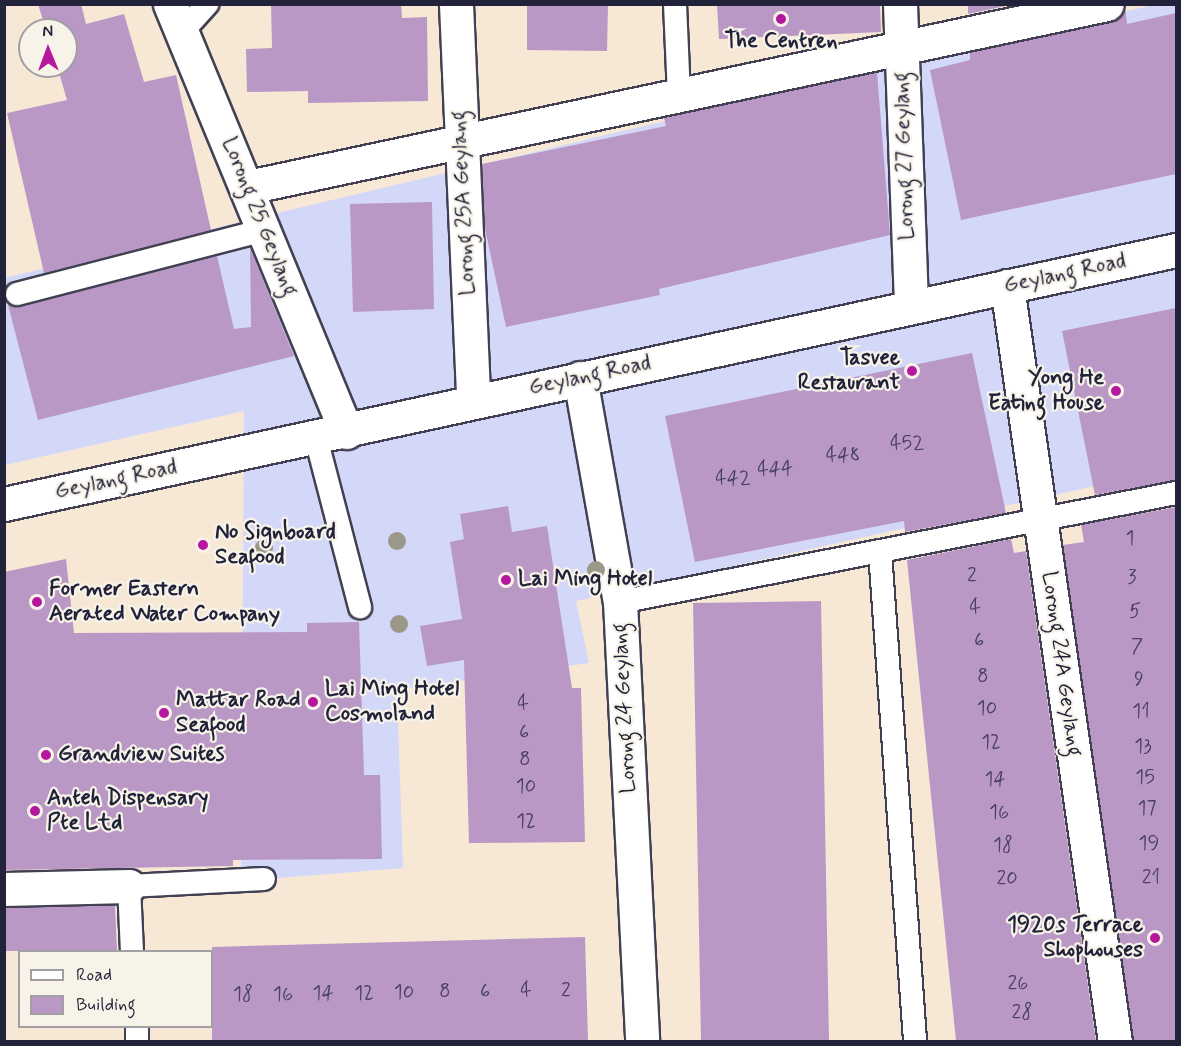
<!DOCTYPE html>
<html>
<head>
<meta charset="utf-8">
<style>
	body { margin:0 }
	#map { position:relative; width:1181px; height:1046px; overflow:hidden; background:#f6e8d5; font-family:Mynerve,sans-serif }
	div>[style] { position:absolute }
	.built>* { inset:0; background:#d3d8f9 }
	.building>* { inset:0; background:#b998c6 }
	.roads { filter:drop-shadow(2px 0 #424052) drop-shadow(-2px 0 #424052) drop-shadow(0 2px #424052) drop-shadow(0 -2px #424052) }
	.lane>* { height:22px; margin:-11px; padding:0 11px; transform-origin:11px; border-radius:11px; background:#fff }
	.street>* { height:33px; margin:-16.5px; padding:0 16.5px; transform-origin:16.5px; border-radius:16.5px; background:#fff }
	.primary>* { height:33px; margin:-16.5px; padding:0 16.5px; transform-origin:16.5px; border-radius:16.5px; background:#fff }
	.trees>* { width:18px; height:18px; margin:-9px; border-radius:50%; background:#9b988a }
	.dots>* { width:16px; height:16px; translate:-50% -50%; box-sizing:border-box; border:3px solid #f7f3e8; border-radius:50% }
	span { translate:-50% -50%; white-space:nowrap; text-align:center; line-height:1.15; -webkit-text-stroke:4.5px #f7f3e8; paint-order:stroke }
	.number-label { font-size:20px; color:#48405e }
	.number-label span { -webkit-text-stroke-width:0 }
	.poi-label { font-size:22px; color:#22223b; font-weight:700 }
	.right { translate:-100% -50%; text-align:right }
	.left { translate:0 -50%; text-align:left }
	.street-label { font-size:22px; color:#22223b }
	.frame { position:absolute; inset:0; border:6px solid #22223b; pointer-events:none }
	.legend { position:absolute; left:18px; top:950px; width:195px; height:78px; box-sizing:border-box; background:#f7f3e8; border:2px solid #a29fa3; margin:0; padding:8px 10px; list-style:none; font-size:18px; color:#22223b }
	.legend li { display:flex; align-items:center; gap:12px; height:30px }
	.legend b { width:30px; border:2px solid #a29fa3 }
	.north { position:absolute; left:18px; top:18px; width:60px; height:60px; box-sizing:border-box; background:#f7f3e8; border:2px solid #a29fa3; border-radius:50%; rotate:359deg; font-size:16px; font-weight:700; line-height:24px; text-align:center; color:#22223b }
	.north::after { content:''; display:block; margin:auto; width:21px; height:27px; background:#b5179e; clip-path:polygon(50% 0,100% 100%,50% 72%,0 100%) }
</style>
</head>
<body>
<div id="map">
	<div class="built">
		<i style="clip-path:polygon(1153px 5px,1176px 5px,1176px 468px,576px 601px,589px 663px,397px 690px,403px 868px,241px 881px,244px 411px,5px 465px,4px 278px)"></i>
	</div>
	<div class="building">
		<i style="clip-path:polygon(38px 4px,81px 4px,86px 24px,124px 14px,144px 82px,176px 75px,211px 230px,44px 273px,7px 113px,67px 100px,57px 66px,66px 66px,66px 30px,46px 30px)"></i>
		<i style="clip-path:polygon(271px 4px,401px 4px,402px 18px,427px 17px,428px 101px,308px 103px,308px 91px,247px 92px,246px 49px,272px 48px)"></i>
		<i style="clip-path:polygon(527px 4px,608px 4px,607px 51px,527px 50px)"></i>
		<i style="clip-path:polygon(717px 4px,880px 4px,881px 32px,719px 39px)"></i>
		<i style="clip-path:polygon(968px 4px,1015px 4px,968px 14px)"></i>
		<i style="clip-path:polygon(1125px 5px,1127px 24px,1176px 13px,1176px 174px,961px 220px,930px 70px,970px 60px,970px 52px,1111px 22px,1120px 17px)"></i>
		<i style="clip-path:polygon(877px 72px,890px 235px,659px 289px,660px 295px,506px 327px,484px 224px,482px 164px,666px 126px,664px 118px)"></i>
		<i style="clip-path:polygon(432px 202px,434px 309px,353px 312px,350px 204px)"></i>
		<i style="clip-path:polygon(250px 248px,294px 356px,38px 420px,8px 305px,20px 307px,217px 256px,234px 329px,251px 327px)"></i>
		<i style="clip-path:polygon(1176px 308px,1176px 480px,1095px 495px,1062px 331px)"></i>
		<i style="clip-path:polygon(972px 353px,1006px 513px,905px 532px,904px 521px,695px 562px,665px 416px)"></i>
		<i style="clip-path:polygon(508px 506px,512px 532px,547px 526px,572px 688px,581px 688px,585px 842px,469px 843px,464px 660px,427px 666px,420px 626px,462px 619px,450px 542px,464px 539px,460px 514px)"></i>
		<i style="clip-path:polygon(1176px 507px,1176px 1041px,1133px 1041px,1063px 545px,1084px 542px,1081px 525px)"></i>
		<i style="clip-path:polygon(1011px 539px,1014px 553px,1026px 551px,1096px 1041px,956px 1041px,907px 560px)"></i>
		<i style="clip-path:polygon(66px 559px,74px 633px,307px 632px,307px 623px,359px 622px,364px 775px,380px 775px,382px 859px,233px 860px,233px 866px,4px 870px,4px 572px)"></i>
		<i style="clip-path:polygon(821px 601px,829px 1041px,701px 1041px,693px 603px)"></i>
		<i style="clip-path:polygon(115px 905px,117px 951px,4px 951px,4px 908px)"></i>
		<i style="clip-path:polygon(585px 937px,588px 1041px,212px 1041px,212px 947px)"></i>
	</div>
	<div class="roads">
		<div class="lane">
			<i style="left:675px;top:4px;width:91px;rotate:87.5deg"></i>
			<i style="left:182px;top:32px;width:38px;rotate:-48deg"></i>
			<i style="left:17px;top:294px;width:256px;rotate:-14.5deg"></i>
			<i style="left:316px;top:438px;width:175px;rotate:75.4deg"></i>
			<i style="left:880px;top:552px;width:491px;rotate:85.9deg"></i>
			<i style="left:620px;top:602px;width:567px;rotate:-11.09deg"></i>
			<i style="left:132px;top:952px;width:66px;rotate:-92.6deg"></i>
			<i style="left:129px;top:886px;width:135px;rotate:-3deg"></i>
			<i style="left:137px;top:1026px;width:16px;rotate:90deg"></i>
		</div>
		<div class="street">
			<i style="left:170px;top:4px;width:463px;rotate:67.6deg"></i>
			<i style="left:456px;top:4px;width:397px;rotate:87.5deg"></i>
			<i style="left:900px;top:4px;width:303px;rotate:87.9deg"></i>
			<i style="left:248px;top:187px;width:878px;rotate:-12.03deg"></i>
			<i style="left:1007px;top:286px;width:764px;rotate:81.87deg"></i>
			<i style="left:580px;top:378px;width:228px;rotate:79.9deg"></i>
			<i style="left:620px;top:602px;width:441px;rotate:87.1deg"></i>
			<i style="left:4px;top:889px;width:125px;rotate:-1.4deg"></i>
		</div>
		<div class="primary">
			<i style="left:4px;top:504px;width:1199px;rotate:-12.23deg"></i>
		</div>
	</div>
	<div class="trees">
		<i style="left:397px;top:541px"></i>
		<i style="left:264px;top:548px"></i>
		<i style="left:596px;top:570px"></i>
		<i style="left:399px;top:624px"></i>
	</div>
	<div class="dots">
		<i style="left:781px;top:19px;background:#b5179e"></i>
		<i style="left:912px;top:371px;background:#b5179e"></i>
		<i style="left:1116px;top:391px;background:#b5179e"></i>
		<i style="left:203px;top:545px;background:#b5179e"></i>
		<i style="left:506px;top:580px;background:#b5179e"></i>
		<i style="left:37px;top:602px;background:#b5179e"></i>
		<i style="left:313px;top:702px;background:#b5179e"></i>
		<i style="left:164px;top:713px;background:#b5179e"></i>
		<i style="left:46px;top:755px;background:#b5179e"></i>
		<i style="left:35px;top:811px;background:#b5179e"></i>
		<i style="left:1155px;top:938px;background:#b5179e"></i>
	</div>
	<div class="number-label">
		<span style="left:907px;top:443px">452</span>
		<span style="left:843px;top:455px">448</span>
		<span style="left:775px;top:469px">444</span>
		<span style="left:733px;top:478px">442</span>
		<span style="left:1130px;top:538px">1</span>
		<span style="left:972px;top:575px">2</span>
		<span style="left:1132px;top:577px">3</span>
		<span style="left:975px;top:607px">4</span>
		<span style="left:1135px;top:611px">5</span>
		<span style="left:979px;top:640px">6</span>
		<span style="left:1137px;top:646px">7</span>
		<span style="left:983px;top:676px">8</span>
		<span style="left:1139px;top:679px">9</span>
		<span style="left:523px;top:703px">4</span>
		<span style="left:987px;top:708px">10</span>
		<span style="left:1141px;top:711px">11</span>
		<span style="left:524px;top:732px">6</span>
		<span style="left:991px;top:742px">12</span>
		<span style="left:1143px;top:746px">13</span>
		<span style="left:525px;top:759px">8</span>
		<span style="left:1145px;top:777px">15</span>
		<span style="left:995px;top:779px">14</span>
		<span style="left:526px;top:786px">10</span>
		<span style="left:1147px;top:808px">17</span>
		<span style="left:999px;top:812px">16</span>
		<span style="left:526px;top:821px">12</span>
		<span style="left:1149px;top:843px">19</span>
		<span style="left:1003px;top:845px">18</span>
		<span style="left:1151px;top:877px">21</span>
		<span style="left:1007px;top:878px">20</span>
		<span style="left:1018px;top:983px">26</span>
		<span style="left:526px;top:990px">4</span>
		<span style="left:566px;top:990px">2</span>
		<span style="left:445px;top:991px">8</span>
		<span style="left:485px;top:991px">6</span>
		<span style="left:404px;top:992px">10</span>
		<span style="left:323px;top:993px">14</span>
		<span style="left:364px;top:993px">12</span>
		<span style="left:243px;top:994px">18</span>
		<span style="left:283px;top:994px">16</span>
		<span style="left:1022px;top:1012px">28</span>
	</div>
	<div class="poi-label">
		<span style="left:781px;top:42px">The Centren</span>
		<span class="right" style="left:900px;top:371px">Tasvee<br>Restaurant</span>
		<span class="right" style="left:1104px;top:391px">Yong He<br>Eating House</span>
		<span class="left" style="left:215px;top:545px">No Signboard<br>Seafood</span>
		<span class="left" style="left:518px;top:580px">Lai Ming Hotel</span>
		<span class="left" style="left:49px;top:602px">Former Eastern<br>Aerated Water Company</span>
		<span class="left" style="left:325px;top:702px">Lai Ming Hotel<br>Cosmoland</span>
		<span class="left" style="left:176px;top:713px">Mattar Road<br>Seafood</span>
		<span class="left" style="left:58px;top:755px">Grandview Suites</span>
		<span class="left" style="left:47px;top:811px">Anteh Dispensary<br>Pte Ltd</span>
		<span class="right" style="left:1143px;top:938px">1920s Terrace<br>Shophouses</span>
	</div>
	<div class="street-label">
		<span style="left:905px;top:156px;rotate:-92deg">Lorong 27 Geylang</span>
		<span style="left:464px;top:203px;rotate:-93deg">Lorong 25A Geylang</span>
		<span style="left:259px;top:217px;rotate:68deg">Lorong 25 Geylang</span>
		<span style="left:1065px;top:274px;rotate:-12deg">Geylang Road</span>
		<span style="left:590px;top:376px;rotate:-12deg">Geylang Road</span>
		<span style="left:116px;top:480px;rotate:-12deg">Geylang Road</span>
		<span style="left:1061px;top:664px;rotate:82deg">Lorong 24A Geylang</span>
		<span style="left:625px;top:708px;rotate:-93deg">Lorong 24 Geylang</span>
	</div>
	<div class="frame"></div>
	<ul class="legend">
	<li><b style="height:8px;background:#fff"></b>Road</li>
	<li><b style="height:16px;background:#b998c6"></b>Building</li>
	</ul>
	<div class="north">N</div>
</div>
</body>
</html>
